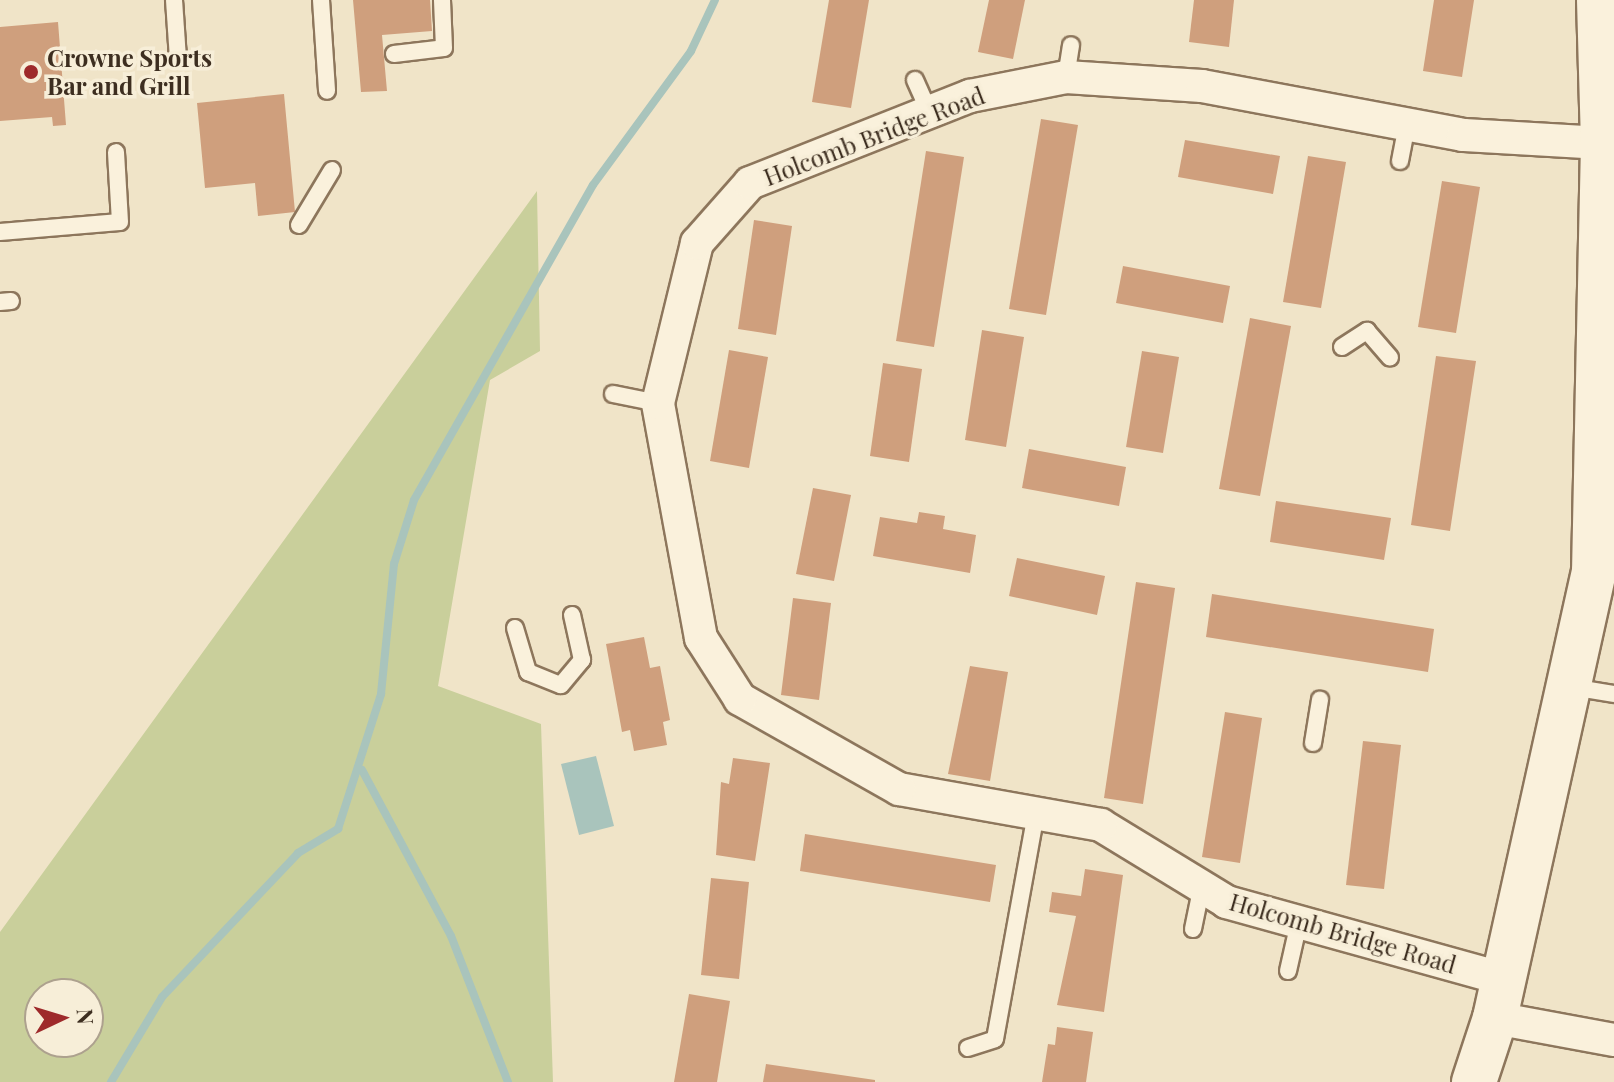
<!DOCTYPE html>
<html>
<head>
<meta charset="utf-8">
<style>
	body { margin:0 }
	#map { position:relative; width:1614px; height:1082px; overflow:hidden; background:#f0e4c8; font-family:"Playfair Display",serif }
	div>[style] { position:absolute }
	.green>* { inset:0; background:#c9cf9b }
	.water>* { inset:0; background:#a9c4bc }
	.stream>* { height:8px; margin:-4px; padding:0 4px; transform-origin:4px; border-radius:4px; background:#a9c4bc }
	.building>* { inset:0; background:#cf9f7d }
	.roads { filter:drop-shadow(2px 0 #8d765c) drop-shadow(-2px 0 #8d765c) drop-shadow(0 2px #8d765c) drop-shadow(0 -2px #8d765c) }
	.lane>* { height:16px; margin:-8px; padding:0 8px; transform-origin:8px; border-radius:8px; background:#faf1dc }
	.street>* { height:32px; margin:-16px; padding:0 16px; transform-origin:16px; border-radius:16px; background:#faf1dc }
	.secondary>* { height:44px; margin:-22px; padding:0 22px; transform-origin:22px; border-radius:22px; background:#faf1dc }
	.dots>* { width:22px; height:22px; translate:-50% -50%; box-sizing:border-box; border:4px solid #f7eed8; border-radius:50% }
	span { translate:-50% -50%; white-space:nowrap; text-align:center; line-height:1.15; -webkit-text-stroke:7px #f7eed8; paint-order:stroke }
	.poi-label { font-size:24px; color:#3d2e20; font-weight:700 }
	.left { translate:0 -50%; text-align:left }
	.street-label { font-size:24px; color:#3d2e20 }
	.north { position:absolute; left:24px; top:978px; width:80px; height:80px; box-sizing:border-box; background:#f7eed8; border:2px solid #ada18e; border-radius:50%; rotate:86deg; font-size:22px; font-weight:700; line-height:32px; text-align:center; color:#3d2e20 }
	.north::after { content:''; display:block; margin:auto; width:28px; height:36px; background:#9e2a2b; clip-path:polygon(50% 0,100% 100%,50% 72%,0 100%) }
</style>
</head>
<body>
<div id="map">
	<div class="green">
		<i style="clip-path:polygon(evenodd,537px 191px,540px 351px,490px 380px,438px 686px,541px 724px,553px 1082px,0 1082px,0 932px,537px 191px,40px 994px,88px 994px,88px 1042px,40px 1042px,40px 994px)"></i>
	</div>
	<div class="water">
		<i style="clip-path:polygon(596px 756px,614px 826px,579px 835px,561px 764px)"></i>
	</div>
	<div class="stream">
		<i style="left:362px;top:770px;width:188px;rotate:61.8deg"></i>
		<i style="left:451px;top:936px;width:157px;rotate:68.7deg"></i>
		<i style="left:111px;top:1082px;width:99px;rotate:-59deg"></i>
		<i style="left:162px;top:997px;width:198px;rotate:-46.6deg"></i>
		<i style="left:298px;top:853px;width:47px;rotate:-31deg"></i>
		<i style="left:338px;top:829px;width:142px;rotate:-72.3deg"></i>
		<i style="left:381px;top:694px;width:131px;rotate:-84.3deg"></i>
		<i style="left:394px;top:564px;width:67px;rotate:-72.6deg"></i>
		<i style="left:414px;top:500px;width:362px;rotate:-60.4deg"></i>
		<i style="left:593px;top:185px;width:166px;rotate:-53.8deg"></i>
		<i style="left:691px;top:51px;width:56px;rotate:-64.8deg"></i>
	</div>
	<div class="building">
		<i style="clip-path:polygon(353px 0,430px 0,432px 31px,382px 35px,387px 91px,361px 92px)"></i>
		<i style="clip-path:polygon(829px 0,869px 0,851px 108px,812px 102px)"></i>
		<i style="clip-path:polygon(989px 0,1025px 0,1013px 59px,978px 52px)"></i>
		<i style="clip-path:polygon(1194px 0,1234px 0,1229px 47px,1189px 42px)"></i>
		<i style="clip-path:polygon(1434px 0,1474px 0,1462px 77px,1423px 71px)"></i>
		<i style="clip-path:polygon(58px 22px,66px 125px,53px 126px,52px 117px,0 121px,0 27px)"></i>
		<i style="clip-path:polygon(284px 94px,295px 212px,258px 216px,255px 183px,205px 188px,197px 103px)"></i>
		<i style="clip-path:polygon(1041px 119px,1078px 125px,1046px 315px,1009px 309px)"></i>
		<i style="clip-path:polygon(1185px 140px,1280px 156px,1273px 194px,1178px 177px)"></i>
		<i style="clip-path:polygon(926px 151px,964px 157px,934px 347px,896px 341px)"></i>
		<i style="clip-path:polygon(1308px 156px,1346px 162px,1321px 308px,1283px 302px)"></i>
		<i style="clip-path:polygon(1442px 181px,1480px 187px,1456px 333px,1418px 327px)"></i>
		<i style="clip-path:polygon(754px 220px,792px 226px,776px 335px,738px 329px)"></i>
		<i style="clip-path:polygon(1123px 266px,1230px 286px,1223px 323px,1116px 303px)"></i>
		<i style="clip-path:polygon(1250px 318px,1291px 326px,1260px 496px,1219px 489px)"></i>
		<i style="clip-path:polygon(982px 330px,1024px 337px,1006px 447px,965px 440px)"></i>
		<i style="clip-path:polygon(729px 350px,768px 357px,749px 468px,710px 461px)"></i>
		<i style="clip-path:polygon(1142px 351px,1179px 357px,1163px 453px,1126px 447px)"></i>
		<i style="clip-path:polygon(1436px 356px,1476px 361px,1450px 531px,1411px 525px)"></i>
		<i style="clip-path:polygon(883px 363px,922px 369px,909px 462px,870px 456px)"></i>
		<i style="clip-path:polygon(1029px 449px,1126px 467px,1119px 506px,1022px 488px)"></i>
		<i style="clip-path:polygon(813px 488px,851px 495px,834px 581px,796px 574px)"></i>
		<i style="clip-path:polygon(1276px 501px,1391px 518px,1384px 560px,1270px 542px)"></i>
		<i style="clip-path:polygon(919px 512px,945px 516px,943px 529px,976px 535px,970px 573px,873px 556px,880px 517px,917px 523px)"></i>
		<i style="clip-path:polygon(1017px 558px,1105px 576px,1097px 615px,1009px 596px)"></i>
		<i style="clip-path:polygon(1136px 582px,1175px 588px,1143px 804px,1104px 798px)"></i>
		<i style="clip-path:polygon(1212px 594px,1434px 629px,1428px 672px,1206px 637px)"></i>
		<i style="clip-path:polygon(793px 598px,831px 603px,819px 700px,781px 695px)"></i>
		<i style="clip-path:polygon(644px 637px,650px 668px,660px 666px,670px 720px,663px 722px,667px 745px,634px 751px,630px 730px,622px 732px,606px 644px)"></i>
		<i style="clip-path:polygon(970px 666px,1008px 672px,990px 781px,948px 774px)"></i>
		<i style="clip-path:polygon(1225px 712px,1262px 718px,1240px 863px,1202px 857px)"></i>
		<i style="clip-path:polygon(1363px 741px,1401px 745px,1384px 889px,1346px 885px)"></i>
		<i style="clip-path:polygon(733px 758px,770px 763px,755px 861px,716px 855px,721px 782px,729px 784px)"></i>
		<i style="clip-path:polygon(805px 834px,996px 865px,990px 902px,800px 871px)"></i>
		<i style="clip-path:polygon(1085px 869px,1123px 875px,1104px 1012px,1057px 1005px,1076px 916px,1049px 912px,1052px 892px,1081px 896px)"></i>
		<i style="clip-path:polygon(711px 878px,749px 882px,739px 979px,701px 975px)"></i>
		<i style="clip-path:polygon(689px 994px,730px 1001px,717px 1082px,674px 1082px)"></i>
		<i style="clip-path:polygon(1057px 1027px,1093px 1032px,1086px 1082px,1042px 1082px,1048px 1044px,1055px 1045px)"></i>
		<i style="clip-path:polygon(766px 1064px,875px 1080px,875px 1082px,763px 1082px)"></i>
	</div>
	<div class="roads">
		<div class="lane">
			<i style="left:174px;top:0;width:58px;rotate:86.1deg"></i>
			<i style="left:321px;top:0;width:91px;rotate:86.2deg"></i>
			<i style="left:394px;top:54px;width:50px;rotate:-6.8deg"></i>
			<i style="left:444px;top:48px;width:48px;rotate:-92.4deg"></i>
			<i style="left:1066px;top:77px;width:32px;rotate:-81deg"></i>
			<i style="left:915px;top:80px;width:35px;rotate:66deg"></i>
			<i style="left:1400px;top:161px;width:37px;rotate:-79deg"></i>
			<i style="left:299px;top:225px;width:64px;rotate:-59deg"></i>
			<i style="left:0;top:232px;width:120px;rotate:-4.8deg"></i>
			<i style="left:120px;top:222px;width:70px;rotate:-93.3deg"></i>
			<i style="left:0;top:302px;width:11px;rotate:-5deg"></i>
			<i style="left:1342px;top:347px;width:30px;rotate:-33deg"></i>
			<i style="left:1367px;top:331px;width:35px;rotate:49deg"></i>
			<i style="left:613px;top:394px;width:46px;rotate:11.3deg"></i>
			<i style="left:515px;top:628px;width:46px;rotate:73.5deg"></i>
			<i style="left:528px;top:672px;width:35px;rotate:22deg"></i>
			<i style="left:561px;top:685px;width:33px;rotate:-50deg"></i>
			<i style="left:582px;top:660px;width:46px;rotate:-102.5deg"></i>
			<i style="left:1571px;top:687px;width:44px;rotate:9.2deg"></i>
			<i style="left:1313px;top:743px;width:44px;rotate:-80.8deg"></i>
			<i style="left:1193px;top:929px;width:45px;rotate:-78.4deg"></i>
			<i style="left:1288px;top:971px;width:50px;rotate:-77.3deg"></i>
			<i style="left:968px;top:1048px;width:28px;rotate:-18deg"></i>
			<i style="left:995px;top:1039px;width:229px;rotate:-79.7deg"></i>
		</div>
		<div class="street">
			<i style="left:1504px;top:979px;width:288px;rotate:-164.5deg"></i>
			<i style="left:1227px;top:902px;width:148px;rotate:-148.6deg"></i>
			<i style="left:1101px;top:825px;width:205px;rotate:-169.9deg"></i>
			<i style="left:899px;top:789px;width:183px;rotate:-150.5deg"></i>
			<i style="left:740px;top:699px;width:72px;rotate:-122.6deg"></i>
			<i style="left:701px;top:638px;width:239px;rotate:-100.4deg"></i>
			<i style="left:658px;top:403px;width:165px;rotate:-76.3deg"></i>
			<i style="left:697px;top:243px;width:80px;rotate:-48.5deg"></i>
			<i style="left:750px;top:183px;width:237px;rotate:-21.6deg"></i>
			<i style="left:970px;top:96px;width:98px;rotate:-11.2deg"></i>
			<i style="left:1066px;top:77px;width:136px;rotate:3.8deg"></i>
			<i style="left:1202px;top:86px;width:266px;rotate:10.6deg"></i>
			<i style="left:1463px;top:135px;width:140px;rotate:3.3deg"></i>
			<i style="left:1495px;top:1018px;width:121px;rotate:10.5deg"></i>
		</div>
		<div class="secondary">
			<i style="left:1474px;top:1082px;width:67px;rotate:-71.8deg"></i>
			<i style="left:1495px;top:1018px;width:456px;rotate:-77.5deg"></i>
			<i style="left:1594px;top:573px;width:430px;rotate:-88.8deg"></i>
			<i style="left:1603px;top:143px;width:143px;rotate:-91.6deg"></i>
		</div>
	</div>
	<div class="dots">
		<i style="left:31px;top:72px;background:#9e2a2b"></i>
	</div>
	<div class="poi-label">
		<span class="left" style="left:47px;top:72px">Crowne Sports<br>Bar and Grill</span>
	</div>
	<div class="street-label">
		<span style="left:874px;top:136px;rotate:-21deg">Holcomb Bridge Road</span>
		<span style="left:1343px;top:933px;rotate:16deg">Holcomb Bridge Road</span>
	</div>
	<div class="north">N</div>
</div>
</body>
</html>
